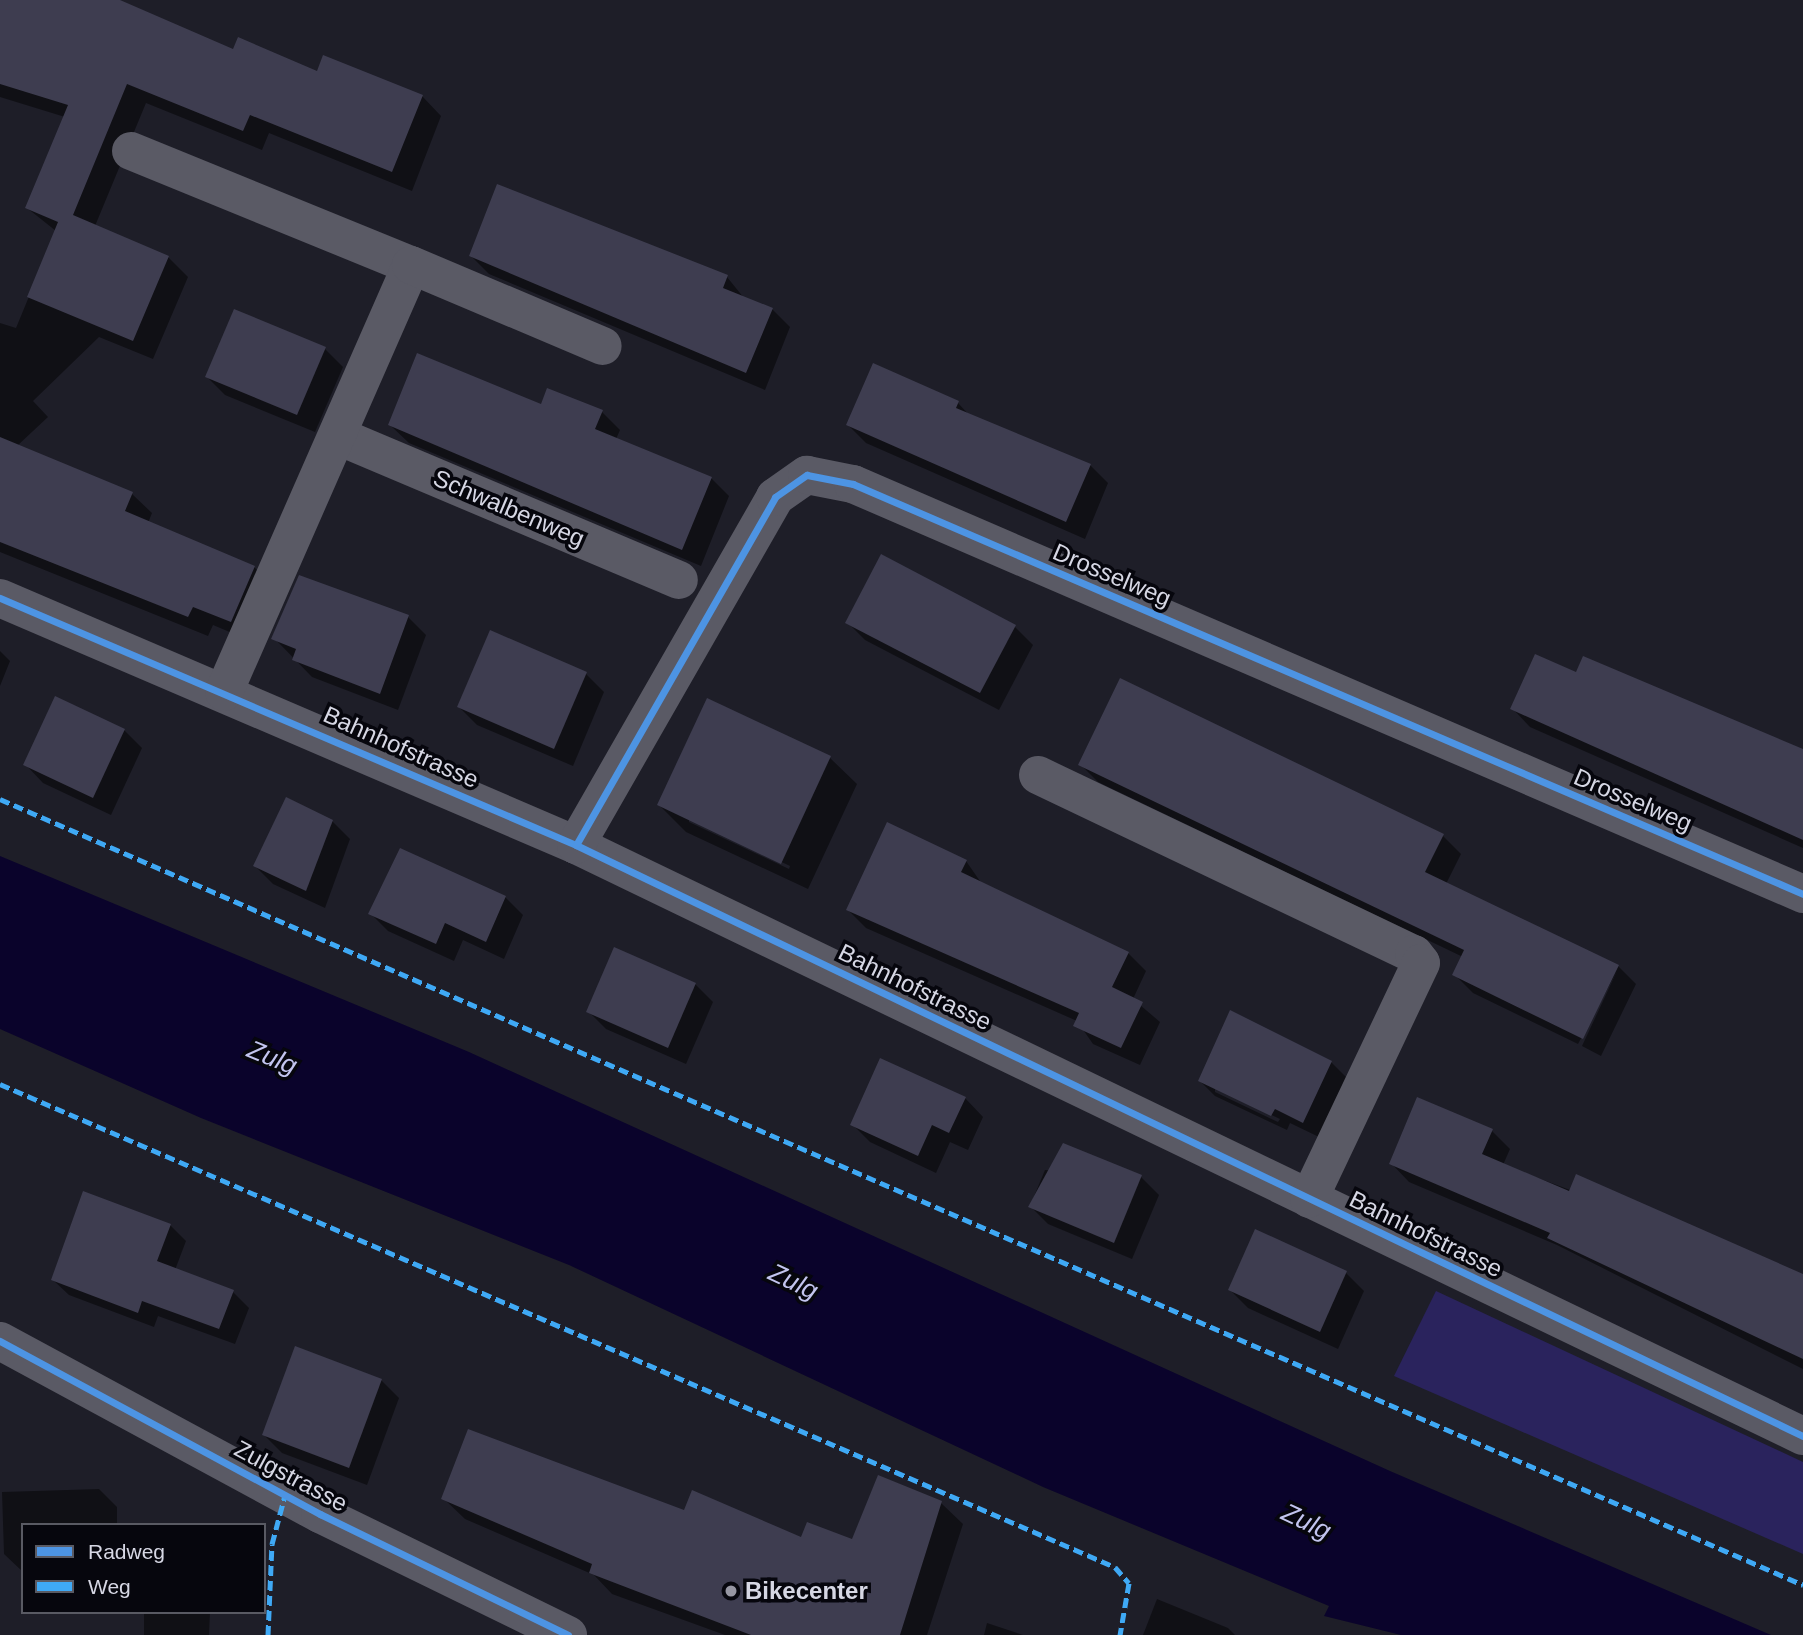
<!DOCTYPE html>
<html>
<head>
<meta charset="utf-8">
<style>
	body { margin:0 }
	#map { position:relative; width:1803px; height:1635px; overflow:hidden; background:#1e1e28; font-family:Arial,sans-serif }
	div>[style] { position:absolute }
	.green>* { inset:0; background:#2a235d }
	.water>* { inset:0; background:#0a032b }
	.shadow>* { inset:0; background:#0007 }
	.building>* { inset:0; background:#3e3d50 }
	.minor>* { height:38px; margin:-19px; padding:0 19px; transform-origin:19px; border-radius:19px; background:#5a5a65 }
	.quiet>* { height:5px; margin-top:-2.5px; transform-origin:0; background:repeating-linear-gradient(90deg,#3fa9f5 0 10px,transparent 0 15px) }
	.cycleway>* { height:7px; margin:-3.5px; padding:0 3.5px; transform-origin:3.5px; border-radius:3.5px; background:#4d94e3 }
	.dots>* { width:19px; height:19px; translate:-50% -50%; box-sizing:border-box; border:4px solid #06060d; border-radius:50% }
	span { translate:-50% -50%; white-space:nowrap; text-align:center; line-height:1.15; -webkit-text-stroke:7px #06060d; paint-order:stroke }
	.street-label { font-size:24px; color:#d6d7e4 }
	.poi-label { font-size:24px; color:#d6d7e4; font-weight:700 }
	.left { translate:0 -50%; text-align:left }
	.water-label { font-size:26px; color:#c3c5ef; font-style:italic }
	.legend { position:absolute; left:21px; top:1523px; width:245px; height:91px; box-sizing:border-box; background:#06060d; border:2px solid #595a63; margin:0; padding:9px 12px; list-style:none; font-size:21px; color:#d6d7e4 }
	.legend li { display:flex; align-items:center; gap:14px; height:35px }
	.legend b { width:35px; border:2px solid #595a63 }
</style>
</head>
<body>
<div id="map">
	<div class="green">
		<i style="clip-path:polygon(1436px 1291px,1803px 1462px,1803px 1554px,1394px 1376px)"></i>
	</div>
	<div class="water">
		<i style="clip-path:polygon(0 856px,469px 1052px,1390px 1471px,1771px 1635px,1401px 1635px,1324px 1616px,1329px 1606px,1043px 1487px,569px 1265px,201px 1118px,0 1029px)"></i>
	</div>
	<div class="shadow">
		<i style="clip-path:polygon(0 0,116px 0,234px 52px,422px 96px,441px 116px,412px 191px,269px 133px,262px 150px,146px 103px,95px 226px,168px 257px,188px 277px,153px 359px,99px 337px,33px 401px,48px 417px,17px 446px,132px 494px,152px 513px,148px 523px,254px 567px,274px 587px,251px 641px,213px 625px,208px 636px,0 552px,0 323px,16px 328px,56px 231px,27px 208px,65px 117px,0 97px)"></i>
		<i style="clip-path:polygon(471px 256px,727px 277px,744px 298px,772px 309px,790px 327px,765px 390px,489px 274px)"></i>
		<i style="clip-path:polygon(325px 349px,343px 367px,315px 432px,225px 395px,207px 377px)"></i>
		<i style="clip-path:polygon(958px 403px,970px 416px,1090px 465px,1108px 483px,1085px 539px,866px 443px,848px 425px)"></i>
		<i style="clip-path:polygon(542px 406px,602px 412px,620px 430px,616px 439px,711px 478px,729px 496px,701px 566px,409px 443px,390px 425px)"></i>
		<i style="clip-path:polygon(408px 617px,426px 635px,398px 710px,312px 677px,275px 639px)"></i>
		<i style="clip-path:polygon(847px 622px,1015px 627px,1033px 645px,999px 710px,865px 640px)"></i>
		<i style="clip-path:polygon(491px 632px,586px 674px,604px 692px,573px 766px,477px 725px,459px 707px)"></i>
		<i style="clip-path:polygon(0 651px,10px 661px,0 686px)"></i>
		<i style="clip-path:polygon(1577px 674px,1803px 757px,1803px 848px,1530px 727px,1512px 708px)"></i>
		<i style="clip-path:polygon(evenodd,707px 701px,830px 758px,857px 784px,808px 889px,686px 832px,659px 805px,707px 701px,689px 818px,790px 866px,789px 869px,689px 822px,689px 818px)"></i>
		<i style="clip-path:polygon(124px 730px,142px 748px,111px 815px,43px 783px,25px 764px)"></i>
		<i style="clip-path:polygon(1080px 764px,1442px 835px,1461px 854px,1446px 884px,1618px 966px,1636px 984px,1601px 1056px,1582px 1046px,1617px 971px,1578px 1044px,1473px 993px,1455px 975px,1463px 957px,1098px 782px)"></i>
		<i style="clip-path:polygon(332px 821px,350px 839px,325px 908px,273px 884px,255px 866px)"></i>
		<i style="clip-path:polygon(966px 861px,982px 884px,1128px 953px,1146px 971px,1133px 999px,1160px 1022px,1140px 1065px,1093px 1044px,1077px 1021px,866px 928px,848px 910px)"></i>
		<i style="clip-path:polygon(505px 897px,523px 915px,504px 959px,463px 940px,454px 961px,388px 931px,370px 913px)"></i>
		<i style="clip-path:polygon(695px 984px,713px 1002px,686px 1064px,606px 1029px,588px 1011px)"></i>
		<i style="clip-path:polygon(evenodd,1331px 1062px,1347px 1078px,1319px 1137px,1290px 1123px,1287px 1130px,1215px 1096px,1200px 1081px,1331px 1062px,1215px 1088px,1280px 1119px,1278px 1122px,1215px 1092px,1215px 1088px)"></i>
		<i style="clip-path:polygon(965px 1098px,983px 1117px,968px 1150px,950px 1142px,936px 1173px,870px 1142px,852px 1124px)"></i>
		<i style="clip-path:polygon(1492px 1131px,1510px 1149px,1503px 1165px,1803px 1277px,1803px 1369px,1557px 1245px,1409px 1182px,1391px 1163px)"></i>
		<i style="clip-path:polygon(1045px 1170px,1141px 1177px,1159px 1195px,1132px 1259px,1048px 1224px,1030px 1206px)"></i>
		<i style="clip-path:polygon(170px 1225px,186px 1241px,175px 1270px,233px 1292px,249px 1308px,235px 1344px,158px 1316px,154px 1327px,69px 1295px,53px 1280px)"></i>
		<i style="clip-path:polygon(1256px 1232px,1346px 1273px,1364px 1291px,1338px 1349px,1248px 1308px,1230px 1290px)"></i>
		<i style="clip-path:polygon(381px 1380px,399px 1398px,367px 1485px,282px 1453px,264px 1435px)"></i>
		<i style="clip-path:polygon(99px 1489px,117px 1507px,117px 1525px,23px 1525px,23px 1572px,4px 1554px,2px 1492px)"></i>
		<i style="clip-path:polygon(443px 1498px,685px 1513px,802px 1539px,853px 1542px,941px 1503px,963px 1524px,927px 1635px,725px 1635px,612px 1594px,594px 1575px,465px 1519px)"></i>
		<i style="clip-path:polygon(1157px 1599px,1228px 1628px,1235px 1635px,1143px 1635px)"></i>
		<i style="clip-path:polygon(144px 1612px,210px 1612px,209px 1635px,144px 1635px)"></i>
		<i style="clip-path:polygon(987px 1623px,1023px 1635px,984px 1635px)"></i>
	</div>
	<div class="building">
		<i style="clip-path:polygon(0 0,120px 0,233px 49px,238px 37px,317px 71px,323px 55px,423px 95px,392px 172px,250px 115px,243px 131px,127px 84px,73px 215px,169px 256px,133px 341px,27px 297px,58px 222px,25px 208px,68px 105px,0 84px)"></i>
		<i style="clip-path:polygon(497px 184px,728px 275px,723px 288px,773px 308px,746px 373px,469px 256px)"></i>
		<i style="clip-path:polygon(234px 309px,326px 347px,297px 415px,205px 377px)"></i>
		<i style="clip-path:polygon(417px 353px,541px 404px,547px 388px,603px 410px,595px 429px,712px 477px,682px 550px,388px 425px)"></i>
		<i style="clip-path:polygon(873px 363px,959px 401px,956px 408px,1091px 464px,1066px 522px,846px 425px)"></i>
		<i style="clip-path:polygon(0 437px,133px 492px,125px 511px,255px 566px,231px 622px,193px 607px,188px 617px,0 542px)"></i>
		<i style="clip-path:polygon(881px 554px,1016px 625px,980px 693px,845px 623px)"></i>
		<i style="clip-path:polygon(299px 575px,409px 615px,380px 694px,292px 660px,296px 649px,271px 639px)"></i>
		<i style="clip-path:polygon(490px 630px,587px 672px,554px 749px,457px 707px)"></i>
		<i style="clip-path:polygon(1535px 654px,1576px 672px,1583px 656px,1803px 749px,1803px 840px,1510px 709px)"></i>
		<i style="clip-path:polygon(1120px 678px,1444px 834px,1425px 872px,1619px 965px,1583px 1039px,1452px 975px,1464px 950px,1078px 765px)"></i>
		<i style="clip-path:polygon(55px 696px,125px 729px,93px 798px,23px 765px)"></i>
		<i style="clip-path:polygon(707px 698px,831px 756px,781px 864px,657px 805px)"></i>
		<i style="clip-path:polygon(286px 797px,333px 820px,306px 891px,253px 866px)"></i>
		<i style="clip-path:polygon(887px 822px,967px 860px,961px 872px,1129px 952px,1112px 987px,1143px 1002px,1121px 1048px,1073px 1026px,1079px 1013px,846px 910px)"></i>
		<i style="clip-path:polygon(400px 848px,506px 896px,486px 942px,445px 923px,436px 944px,368px 914px)"></i>
		<i style="clip-path:polygon(614px 947px,696px 983px,668px 1048px,586px 1012px)"></i>
		<i style="clip-path:polygon(1230px 1010px,1332px 1061px,1303px 1123px,1275px 1109px,1271px 1116px,1198px 1081px)"></i>
		<i style="clip-path:polygon(880px 1058px,966px 1097px,949px 1133px,932px 1125px,918px 1156px,850px 1125px)"></i>
		<i style="clip-path:polygon(1417px 1097px,1493px 1129px,1482px 1154px,1569px 1191px,1576px 1174px,1803px 1274px,1803px 1359px,1547px 1238px,1550px 1233px,1389px 1164px)"></i>
		<i style="clip-path:polygon(1063px 1143px,1142px 1175px,1114px 1243px,1028px 1207px)"></i>
		<i style="clip-path:polygon(83px 1191px,171px 1224px,157px 1261px,234px 1290px,219px 1329px,142px 1301px,138px 1313px,51px 1280px)"></i>
		<i style="clip-path:polygon(1255px 1229px,1347px 1271px,1320px 1332px,1228px 1290px)"></i>
		<i style="clip-path:polygon(295px 1346px,382px 1379px,349px 1468px,262px 1435px)"></i>
		<i style="clip-path:polygon(468px 1429px,684px 1510px,692px 1490px,801px 1537px,807px 1522px,852px 1539px,878px 1475px,942px 1501px,900px 1635px,751px 1635px,589px 1573px,592px 1564px,441px 1499px)"></i>
	</div>
	<div class="minor">
		<i style="left:131px;top:151px;width:302px;rotate:22.2deg"></i>
		<i style="left:338px;top:436px;width:370px;rotate:22.9deg"></i>
		<i style="left:0;top:598px;width:627px;rotate:23.21deg"></i>
		<i style="left:576px;top:845px;width:1362px;rotate:25.72deg"></i>
		<i style="left:224px;top:692px;width:466px;rotate:-66.3deg"></i>
		<i style="left:411px;top:265px;width:208px;rotate:22.9deg"></i>
		<i style="left:1038px;top:775px;width:416px;rotate:25.5deg"></i>
		<i style="left:1414px;top:954px;width:11px;rotate:52deg"></i>
		<i style="left:1421px;top:963px;width:261px;rotate:115.4deg"></i>
		<i style="left:576px;top:845px;width:401px;rotate:-60.2deg"></i>
		<i style="left:775px;top:497px;width:39px;rotate:-35deg"></i>
		<i style="left:807px;top:475px;width:47px;rotate:11.1deg"></i>
		<i style="left:853px;top:484px;width:1035px;rotate:23.34deg"></i>
		<i style="left:0;top:1341px;width:364px;rotate:28.4deg"></i>
		<i style="left:320px;top:1514px;width:276px;rotate:26deg"></i>
	</div>
	<div class="quiet">
		<i style="left:0;top:799px;width:1967px;rotate:23.55deg"></i>
		<i style="left:0;top:1084px;width:1215px;rotate:23.42deg"></i>
		<i style="left:1115px;top:1567px;width:21px;rotate:49deg"></i>
		<i style="left:1129px;top:1583px;width:53px;rotate:99.8deg"></i>
		<i style="left:268px;top:1635px;width:91px;rotate:-87.5deg"></i>
		<i style="left:272px;top:1544px;width:51px;rotate:-75.1deg"></i>
	</div>
	<div class="cycleway">
		<i style="left:0;top:598px;width:627px;rotate:23.21deg"></i>
		<i style="left:576px;top:845px;width:1362px;rotate:25.72deg"></i>
		<i style="left:576px;top:845px;width:401px;rotate:-60.2deg"></i>
		<i style="left:775px;top:497px;width:39px;rotate:-35deg"></i>
		<i style="left:807px;top:475px;width:47px;rotate:11.1deg"></i>
		<i style="left:853px;top:484px;width:1035px;rotate:23.34deg"></i>
		<i style="left:0;top:1341px;width:364px;rotate:28.4deg"></i>
		<i style="left:320px;top:1514px;width:276px;rotate:26deg"></i>
	</div>
	<div class="dots">
		<i style="left:731px;top:1591px;background:#9696a2"></i>
	</div>
	<div class="street-label">
		<span style="left:509px;top:508px;rotate:23deg">Schwalbenweg</span>
		<span style="left:1112px;top:575px;rotate:23deg">Drosselweg</span>
		<span style="left:401px;top:747px;rotate:24deg">Bahnhofstrasse</span>
		<span style="left:1633px;top:800px;rotate:23deg">Drosselweg</span>
		<span style="left:915px;top:987px;rotate:26deg">Bahnhofstrasse</span>
		<span style="left:1426px;top:1234px;rotate:26deg">Bahnhofstrasse</span>
		<span style="left:291px;top:1476px;rotate:28deg">Zulgstrasse</span>
	</div>
	<div class="poi-label">
		<span class="left" style="left:745px;top:1591px">Bikecenter</span>
	</div>
	<div class="water-label">
		<span style="left:272px;top:1058px;rotate:22deg">Zulg</span>
		<span style="left:793px;top:1282px;rotate:25deg">Zulg</span>
		<span style="left:1306px;top:1522px;rotate:25deg">Zulg</span>
	</div>
	<ul class="legend">
	<li><b style="height:9px;background:#4d94e3"></b>Radweg</li>
	<li><b style="height:9px;background:#3fa9f5"></b>Weg</li>
	</ul>
</div>
</body>
</html>
